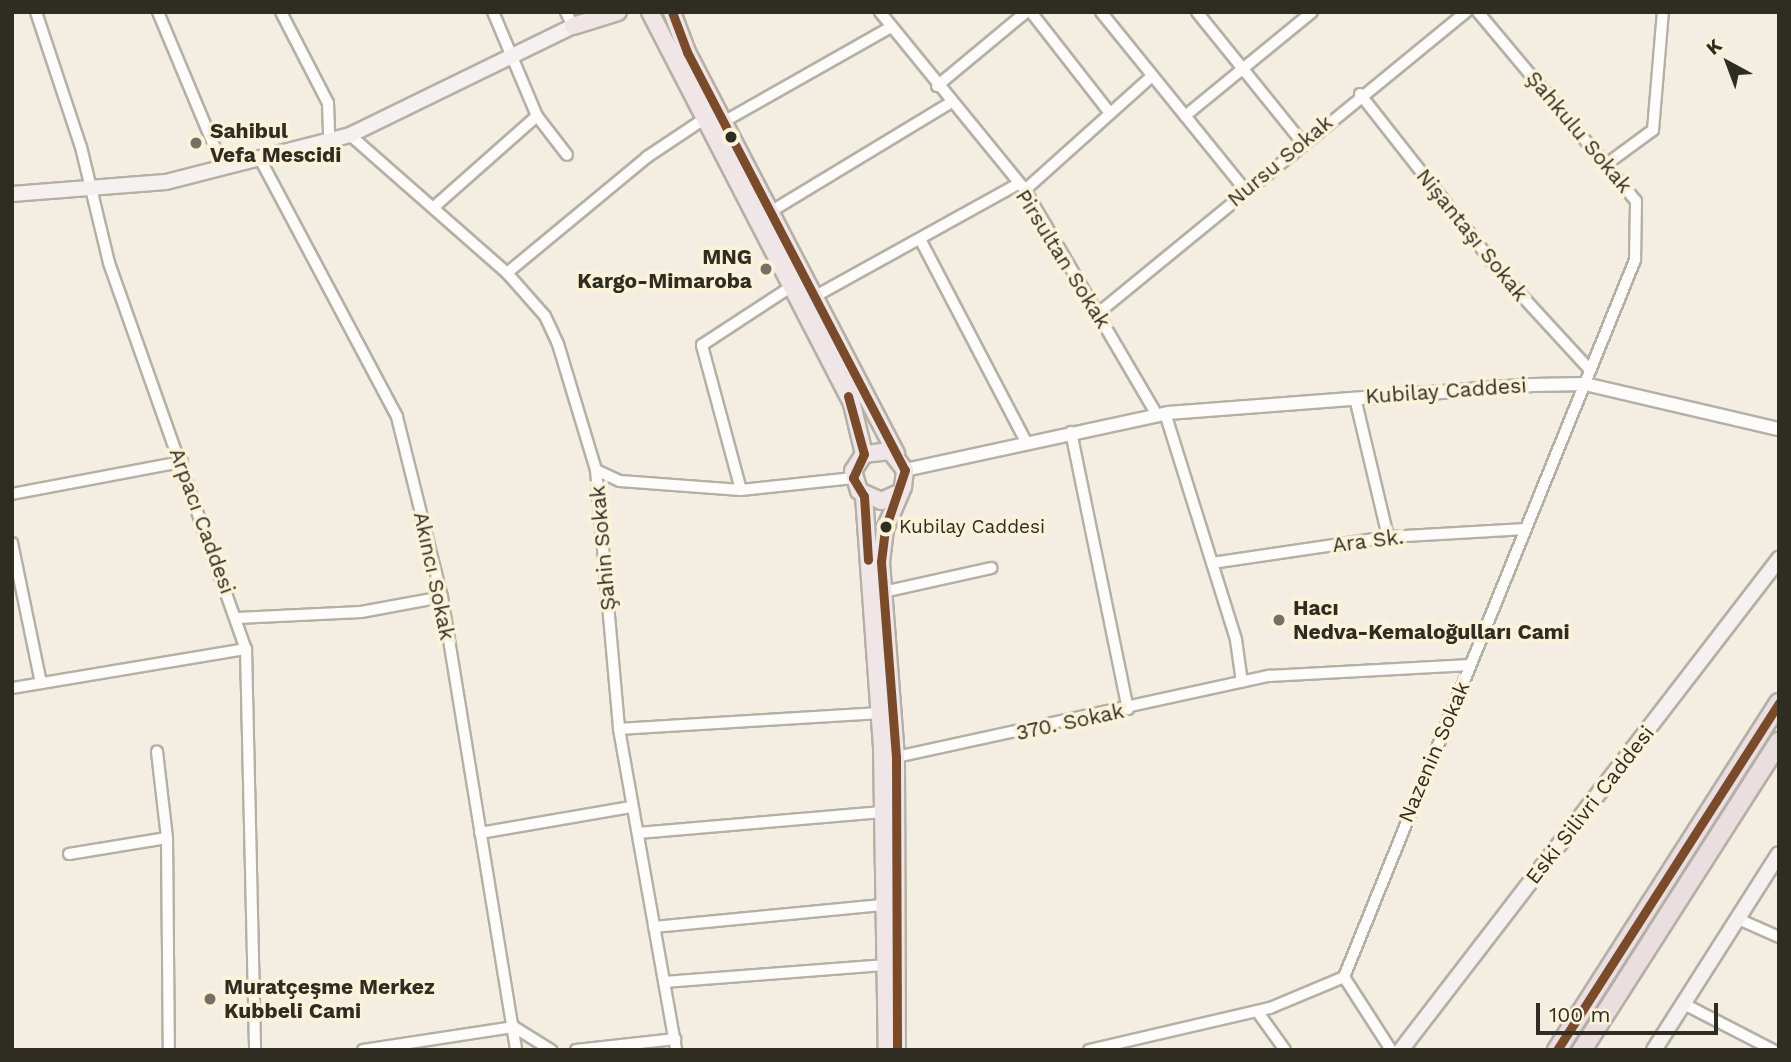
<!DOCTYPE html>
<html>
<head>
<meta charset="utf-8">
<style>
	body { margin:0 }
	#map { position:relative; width:1791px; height:1062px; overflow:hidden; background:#f3eee1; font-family:"Work Sans",sans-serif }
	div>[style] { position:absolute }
	.roads { filter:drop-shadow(2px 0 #b4b0a6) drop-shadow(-2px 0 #b4b0a6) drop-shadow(0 2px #b4b0a6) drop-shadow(0 -2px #b4b0a6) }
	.minor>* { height:10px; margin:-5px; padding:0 5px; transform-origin:5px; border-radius:5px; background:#fdfcfa }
	.tertiary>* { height:12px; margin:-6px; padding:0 6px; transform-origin:6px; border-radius:6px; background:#fdfcfa }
	.secondary>* { height:14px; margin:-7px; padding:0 7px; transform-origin:7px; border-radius:7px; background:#f6f1f1 }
	.primary>* { height:16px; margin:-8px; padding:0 8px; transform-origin:8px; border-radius:8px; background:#f0e6e7 }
	.trunk>* { height:18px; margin:-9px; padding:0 9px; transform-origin:9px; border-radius:9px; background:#ebdee0 }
	.bus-1>* { height:9px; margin:-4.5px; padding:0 4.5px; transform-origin:4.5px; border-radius:4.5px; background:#7a4b2a }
	.dots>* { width:19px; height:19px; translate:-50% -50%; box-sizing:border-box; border:4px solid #fbf2d9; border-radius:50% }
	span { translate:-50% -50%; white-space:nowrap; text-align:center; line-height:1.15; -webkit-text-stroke:7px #fbf2d9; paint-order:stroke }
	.bus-label { font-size:19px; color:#2f2c22 }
	.left { translate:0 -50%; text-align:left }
	.poi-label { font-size:21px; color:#2f2c22; font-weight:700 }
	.right { translate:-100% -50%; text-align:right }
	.street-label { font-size:21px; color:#2f2c22 }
	.frame { position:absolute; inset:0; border:14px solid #2f2c22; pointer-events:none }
	.north { position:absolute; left:1693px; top:28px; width:70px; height:70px; -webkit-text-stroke:5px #fbf2d9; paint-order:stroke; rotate:319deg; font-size:19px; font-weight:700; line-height:28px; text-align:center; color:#2f2c22 }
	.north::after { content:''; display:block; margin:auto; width:24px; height:32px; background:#2f2c22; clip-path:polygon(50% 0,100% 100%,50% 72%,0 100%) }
	.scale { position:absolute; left:1536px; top:1003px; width:182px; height:32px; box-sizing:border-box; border:4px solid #2f2c22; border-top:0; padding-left:9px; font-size:21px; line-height:24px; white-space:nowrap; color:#2f2c22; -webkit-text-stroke:5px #fbf2d9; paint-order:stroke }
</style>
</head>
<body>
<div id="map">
	<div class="roads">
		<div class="minor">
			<i style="left:36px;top:12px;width:142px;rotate:71.6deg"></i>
			<i style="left:81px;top:147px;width:119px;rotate:76.4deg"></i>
			<i style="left:109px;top:263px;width:410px;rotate:70.5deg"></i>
			<i style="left:246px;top:649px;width:401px;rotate:88.7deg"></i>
			<i style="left:158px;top:12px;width:166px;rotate:67.3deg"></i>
			<i style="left:281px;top:12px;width:102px;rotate:62.7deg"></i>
			<i style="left:328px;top:103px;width:36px;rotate:88deg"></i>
			<i style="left:566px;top:12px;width:16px;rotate:63deg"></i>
			<i style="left:880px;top:12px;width:230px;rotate:50.8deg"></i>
			<i style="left:1025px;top:190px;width:261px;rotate:59.6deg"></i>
			<i style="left:1031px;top:12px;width:128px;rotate:52deg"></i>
			<i style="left:1101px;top:12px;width:229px;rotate:51deg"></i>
			<i style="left:1197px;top:12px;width:167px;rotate:51.1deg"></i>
			<i style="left:937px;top:86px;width:116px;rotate:-39.7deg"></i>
			<i style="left:1360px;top:94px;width:226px;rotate:51.8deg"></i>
			<i style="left:1500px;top:272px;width:133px;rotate:47.4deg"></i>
			<i style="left:537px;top:116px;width:49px;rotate:52.4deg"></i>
			<i style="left:1185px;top:116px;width:164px;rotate:-39.3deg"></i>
			<i style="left:725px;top:121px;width:191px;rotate:-29.5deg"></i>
			<i style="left:350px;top:135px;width:209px;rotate:41.3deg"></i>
			<i style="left:507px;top:273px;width:57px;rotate:48.5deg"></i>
			<i style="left:545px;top:316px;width:31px;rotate:65deg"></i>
			<i style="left:558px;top:344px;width:132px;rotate:73.2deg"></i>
			<i style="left:596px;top:470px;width:260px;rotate:84.9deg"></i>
			<i style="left:619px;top:729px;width:326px;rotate:79.9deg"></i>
			<i style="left:259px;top:157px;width:294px;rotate:62deg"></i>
			<i style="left:397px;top:417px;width:186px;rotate:76deg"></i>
			<i style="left:442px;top:597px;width:459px;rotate:80.7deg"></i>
			<i style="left:1608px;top:163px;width:56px;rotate:-36.3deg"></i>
			<i style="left:1653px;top:130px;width:118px;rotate:-85.2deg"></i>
			<i style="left:1025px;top:190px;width:171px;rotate:-41.9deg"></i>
			<i style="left:434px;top:207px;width:137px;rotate:-41.5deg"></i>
			<i style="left:537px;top:116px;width:113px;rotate:-112.9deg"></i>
			<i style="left:770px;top:212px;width:210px;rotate:-31.2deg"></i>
			<i style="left:920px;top:239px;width:229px;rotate:62.4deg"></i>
			<i style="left:507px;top:273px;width:182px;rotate:-39.6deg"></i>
			<i style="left:647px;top:157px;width:72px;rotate:-33.7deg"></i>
			<i style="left:814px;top:297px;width:233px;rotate:-29deg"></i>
			<i style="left:1097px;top:314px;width:477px;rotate:-39.3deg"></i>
			<i style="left:1355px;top:398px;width:143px;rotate:76.6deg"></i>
			<i style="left:1165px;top:413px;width:238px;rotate:72.6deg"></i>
			<i style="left:1236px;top:640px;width:42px;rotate:81.9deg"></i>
			<i style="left:1071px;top:432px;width:283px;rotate:78.4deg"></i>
			<i style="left:596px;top:470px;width:26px;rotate:25deg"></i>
			<i style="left:620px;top:481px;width:121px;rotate:4.3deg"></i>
			<i style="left:741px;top:490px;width:113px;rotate:-6.1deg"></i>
			<i style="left:741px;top:490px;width:150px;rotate:-105.1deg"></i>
			<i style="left:702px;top:345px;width:108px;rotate:-33.2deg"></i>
			<i style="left:12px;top:494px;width:173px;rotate:-10.7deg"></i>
			<i style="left:12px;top:543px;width:143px;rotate:78.3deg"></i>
			<i style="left:1212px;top:563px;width:178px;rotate:-8.4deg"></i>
			<i style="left:1388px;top:537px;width:138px;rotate:-3.3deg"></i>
			<i style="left:883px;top:592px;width:111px;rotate:-12.5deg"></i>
			<i style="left:237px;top:618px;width:124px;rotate:-2.8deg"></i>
			<i style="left:361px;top:612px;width:82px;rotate:-10.5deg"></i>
			<i style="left:12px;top:688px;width:237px;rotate:-9.5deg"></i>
			<i style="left:619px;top:729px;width:261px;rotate:-3.5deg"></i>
			<i style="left:896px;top:757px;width:382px;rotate:-12.3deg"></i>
			<i style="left:1269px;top:676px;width:201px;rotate:-3.1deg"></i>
			<i style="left:480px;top:833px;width:153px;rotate:-9.8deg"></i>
			<i style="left:638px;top:833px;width:245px;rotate:-4.9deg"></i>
			<i style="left:167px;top:838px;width:212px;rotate:89.5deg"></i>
			<i style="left:69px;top:854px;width:99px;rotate:-9.3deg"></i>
			<i style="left:167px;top:838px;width:87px;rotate:-96.6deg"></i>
			<i style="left:1736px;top:918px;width:47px;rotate:23.8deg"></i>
			<i style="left:654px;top:927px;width:229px;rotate:-5.5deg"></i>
			<i style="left:1344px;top:977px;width:774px;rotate:-67.91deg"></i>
			<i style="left:1635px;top:260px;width:59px;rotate:-89deg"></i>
			<i style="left:1636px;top:201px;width:246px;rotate:-129.9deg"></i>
			<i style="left:1344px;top:977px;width:87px;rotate:57.2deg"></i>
			<i style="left:664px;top:982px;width:220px;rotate:-4.4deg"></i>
			<i style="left:1684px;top:1004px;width:100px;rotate:27.3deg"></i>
			<i style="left:1257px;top:1011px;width:48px;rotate:54.3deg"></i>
			<i style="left:363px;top:1050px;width:153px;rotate:-8.7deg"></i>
			<i style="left:514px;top:1027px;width:44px;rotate:31.9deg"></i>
			<i style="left:576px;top:1050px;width:100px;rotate:-6.3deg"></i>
			<i style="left:1089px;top:1050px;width:186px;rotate:-13.1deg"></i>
			<i style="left:1270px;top:1008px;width:80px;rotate:-22.7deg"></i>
		</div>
		<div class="tertiary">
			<i style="left:905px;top:470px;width:269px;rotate:-12.2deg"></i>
			<i style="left:1168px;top:413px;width:366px;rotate:-4.4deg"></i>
			<i style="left:1533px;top:385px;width:52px;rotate:-1.1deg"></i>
			<i style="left:1585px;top:384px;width:199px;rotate:13.1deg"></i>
		</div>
		<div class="secondary">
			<i style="left:12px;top:194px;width:154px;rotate:-4.5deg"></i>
			<i style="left:166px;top:182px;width:190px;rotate:-14.3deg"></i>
			<i style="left:350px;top:135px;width:248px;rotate:-26deg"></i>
			<i style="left:1401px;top:1050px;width:620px;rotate:-52.41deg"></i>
			<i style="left:1654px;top:1050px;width:232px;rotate:-57.5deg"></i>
		</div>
		<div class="primary">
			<i style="left:650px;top:12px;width:441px;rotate:62.7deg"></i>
			<i style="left:852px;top:404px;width:51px;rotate:76.5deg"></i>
			<i style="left:672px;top:12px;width:43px;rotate:69.4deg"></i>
			<i style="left:687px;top:52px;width:453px;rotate:62.5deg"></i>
			<i style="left:573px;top:26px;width:47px;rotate:-17.3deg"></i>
			<i style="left:864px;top:496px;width:252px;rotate:85.9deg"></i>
			<i style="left:882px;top:747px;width:303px;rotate:89.1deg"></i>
			<i style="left:897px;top:1050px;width:293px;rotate:-90.2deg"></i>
			<i style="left:896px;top:757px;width:196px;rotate:-94.4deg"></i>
			<i style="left:881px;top:562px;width:33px;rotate:-83deg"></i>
			<i style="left:885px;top:529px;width:46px;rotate:-66.8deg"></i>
			<i style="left:903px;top:487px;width:17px;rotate:-83deg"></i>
			<i style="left:905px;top:470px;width:24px;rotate:-128deg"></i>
			<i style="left:890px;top:451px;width:26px;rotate:173deg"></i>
			<i style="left:864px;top:454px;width:20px;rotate:123deg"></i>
			<i style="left:853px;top:471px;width:21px;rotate:73deg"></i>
			<i style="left:859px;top:491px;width:24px;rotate:24deg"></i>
			<i style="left:881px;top:501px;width:17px;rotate:-24deg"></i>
		</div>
		<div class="trunk">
			<i style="left:1557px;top:1050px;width:412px;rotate:-57.4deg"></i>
			<i style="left:1582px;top:1050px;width:366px;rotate:-57.4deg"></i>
		</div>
	</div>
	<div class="bus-1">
		<i style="left:672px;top:12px;width:43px;rotate:69.4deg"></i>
		<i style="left:687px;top:52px;width:471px;rotate:62.5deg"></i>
		<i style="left:905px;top:470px;width:62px;rotate:108.7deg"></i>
		<i style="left:885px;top:529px;width:33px;rotate:97deg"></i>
		<i style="left:881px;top:562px;width:196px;rotate:85.6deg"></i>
		<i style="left:896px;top:757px;width:293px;rotate:89.8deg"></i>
		<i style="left:848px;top:396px;width:60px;rotate:74.6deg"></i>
		<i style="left:864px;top:454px;width:26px;rotate:115deg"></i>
		<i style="left:853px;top:478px;width:21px;rotate:59deg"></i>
		<i style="left:864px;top:496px;width:64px;rotate:86.4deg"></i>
		<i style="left:1557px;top:1050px;width:412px;rotate:-57.4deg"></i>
	</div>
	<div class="dots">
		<i style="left:731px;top:137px;background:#2f2c22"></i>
		<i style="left:196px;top:143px;background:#747065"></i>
		<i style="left:766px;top:269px;background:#747065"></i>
		<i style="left:886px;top:527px;background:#2f2c22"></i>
		<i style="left:1279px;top:620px;background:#747065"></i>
		<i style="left:210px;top:999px;background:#747065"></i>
	</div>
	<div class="bus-label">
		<span class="left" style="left:899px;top:527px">Kubilay Caddesi</span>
	</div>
	<div class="poi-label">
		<span class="left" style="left:210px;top:143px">Sahibul<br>Vefa Mescidi</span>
		<span class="right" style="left:752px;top:269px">MNG<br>Kargo-Mimaroba</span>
		<span class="left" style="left:1293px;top:620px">Hacı<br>Nedva-Kemaloğulları Cami</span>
		<span class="left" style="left:224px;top:999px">Muratçeşme Merkez<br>Kubbeli Cami</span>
	</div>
	<div class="street-label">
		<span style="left:1579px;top:132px;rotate:50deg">Şahkulu Sokak</span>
		<span style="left:1280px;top:161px;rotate:-40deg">Nursu Sokak</span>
		<span style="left:1472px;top:235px;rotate:51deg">Nişantaşı Sokak</span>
		<span style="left:1063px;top:259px;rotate:58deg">Pirsultan Sokak</span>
		<span style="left:1446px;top:391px;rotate:-4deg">Kubilay Caddesi</span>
		<span style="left:202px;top:521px;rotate:70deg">Arpacı Caddesi</span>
		<span style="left:1368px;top:541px;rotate:-7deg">Ara Sk.</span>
		<span style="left:603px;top:548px;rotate:-95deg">Şahin Sokak</span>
		<span style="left:434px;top:576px;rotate:78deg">Akıncı Sokak</span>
		<span style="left:1070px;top:722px;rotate:-12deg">370. Sokak</span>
		<span style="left:1434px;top:752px;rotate:-67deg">Nazenin Sokak</span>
		<span style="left:1590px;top:805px;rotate:-52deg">Eski Silivri Caddesi</span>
	</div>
	<div class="frame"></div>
	<div class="north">K</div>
	<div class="scale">100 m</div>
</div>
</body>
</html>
